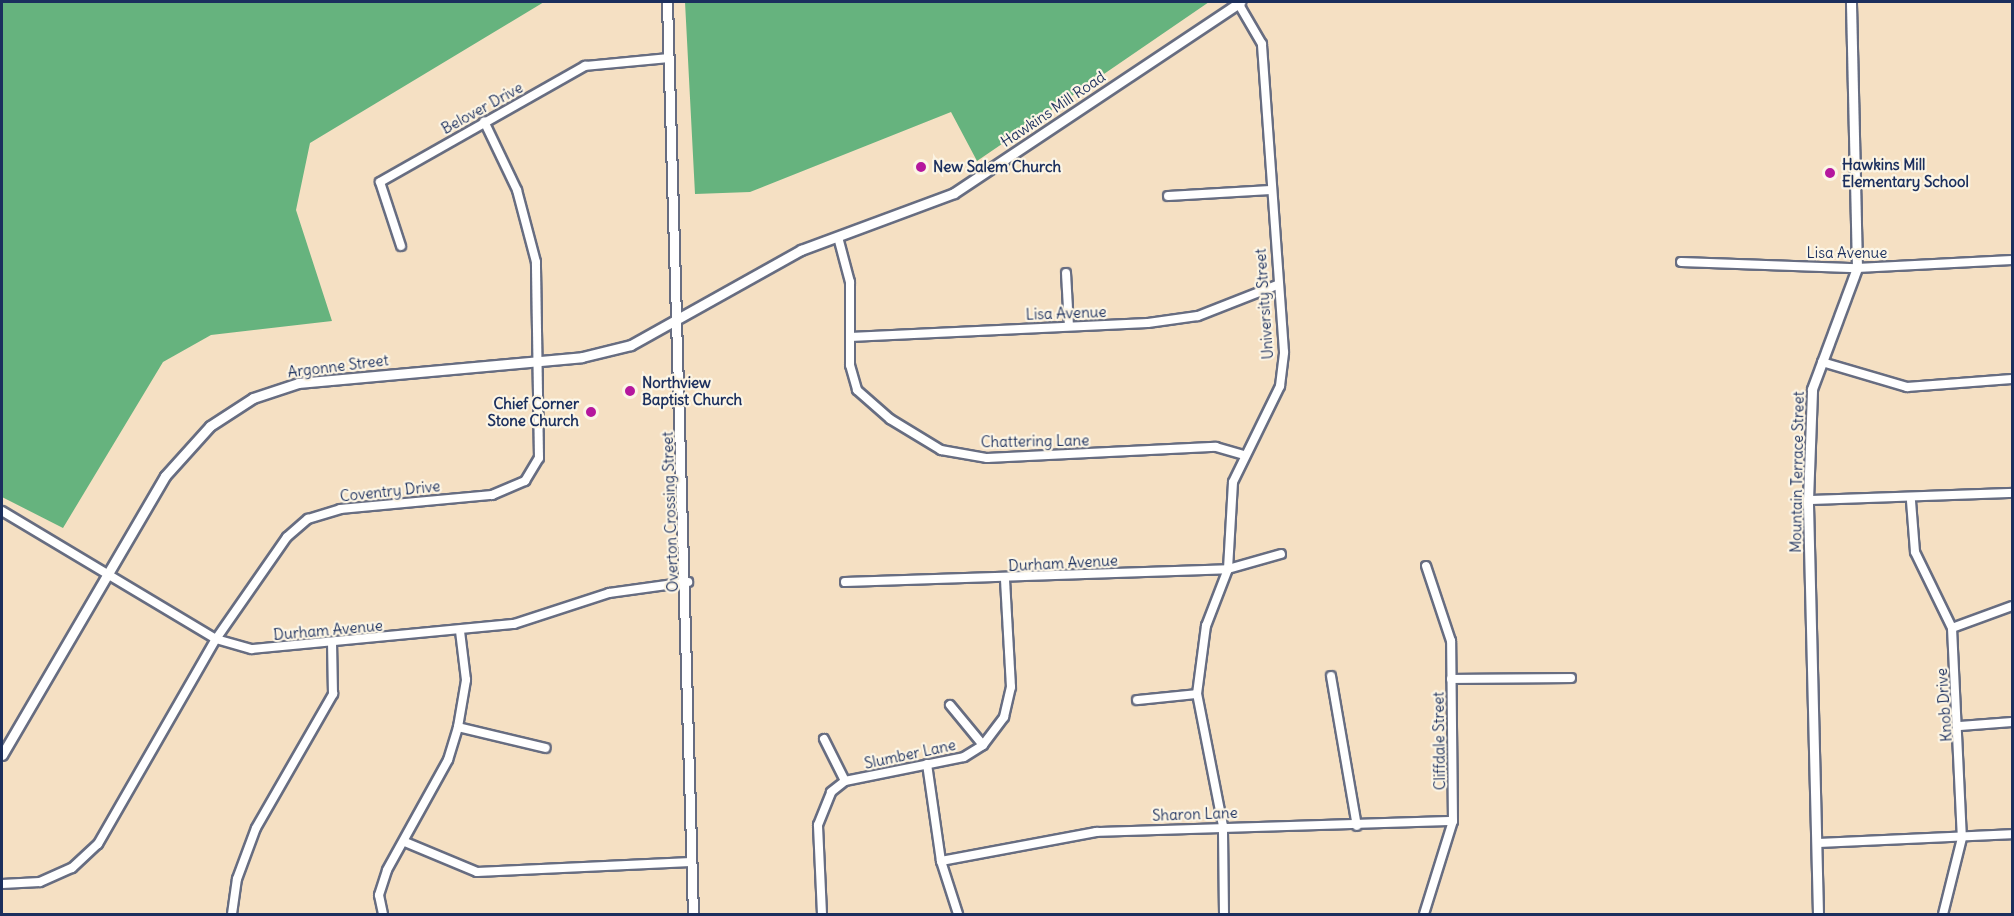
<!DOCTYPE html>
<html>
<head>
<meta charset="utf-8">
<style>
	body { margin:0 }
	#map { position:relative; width:2014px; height:916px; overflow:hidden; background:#f5e0c3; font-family:Delius,sans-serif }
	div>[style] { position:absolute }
	.forest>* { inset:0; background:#66b37e }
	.roads { filter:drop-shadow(2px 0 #676d81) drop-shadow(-2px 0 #676d81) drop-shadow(0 2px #676d81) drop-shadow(0 -2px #676d81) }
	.minor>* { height:8px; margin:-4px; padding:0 4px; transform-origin:4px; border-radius:4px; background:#fff }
	.tertiary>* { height:9px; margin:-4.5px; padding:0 4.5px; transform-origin:4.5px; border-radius:4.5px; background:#fff }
	.dots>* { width:16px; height:16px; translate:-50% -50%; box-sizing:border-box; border:3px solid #fcf5e5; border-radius:50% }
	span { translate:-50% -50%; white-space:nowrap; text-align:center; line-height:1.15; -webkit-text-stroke:4.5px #fcf5e5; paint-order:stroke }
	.street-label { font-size:15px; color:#1b2f5e }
	.poi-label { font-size:15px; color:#1b2f5e; font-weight:700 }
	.left { translate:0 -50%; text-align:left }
	.right { translate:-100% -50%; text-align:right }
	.frame { position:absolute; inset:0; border:3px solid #1b2f5e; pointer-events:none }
</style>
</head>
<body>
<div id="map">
	<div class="forest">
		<i style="clip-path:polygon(2px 2px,544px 2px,310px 143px,296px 210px,332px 321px,211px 335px,163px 362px,63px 528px,2px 497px)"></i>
		<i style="clip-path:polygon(685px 2px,1209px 2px,977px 161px,951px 112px,750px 192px,695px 194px)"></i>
	</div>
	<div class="roads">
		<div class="minor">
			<i style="left:1168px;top:196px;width:103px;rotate:-3.3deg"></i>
			<i style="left:838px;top:237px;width:47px;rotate:75.1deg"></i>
			<i style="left:850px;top:282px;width:83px;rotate:90deg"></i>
			<i style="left:850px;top:365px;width:26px;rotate:74deg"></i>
			<i style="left:857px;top:390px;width:44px;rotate:41.3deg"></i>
			<i style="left:890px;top:419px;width:60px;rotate:31.3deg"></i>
			<i style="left:941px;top:450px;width:47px;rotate:9.9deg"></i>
			<i style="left:987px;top:458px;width:229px;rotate:-2.8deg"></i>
			<i style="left:1216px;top:447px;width:29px;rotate:16deg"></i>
			<i style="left:401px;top:246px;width:67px;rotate:-108.2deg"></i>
			<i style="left:380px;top:182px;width:236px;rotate:-29.5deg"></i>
			<i style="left:585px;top:66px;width:83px;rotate:-5.5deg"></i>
			<i style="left:1681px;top:262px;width:176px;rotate:2deg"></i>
			<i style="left:1857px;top:268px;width:155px;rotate:-3deg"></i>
			<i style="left:1066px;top:273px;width:53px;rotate:86.8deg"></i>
			<i style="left:850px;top:337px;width:298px;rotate:-2.7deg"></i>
			<i style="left:1148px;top:323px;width:50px;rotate:-8deg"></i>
			<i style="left:1198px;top:316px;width:85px;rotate:-21.4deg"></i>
			<i style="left:1822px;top:362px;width:89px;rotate:16.4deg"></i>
			<i style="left:1907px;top:387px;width:105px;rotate:-4.4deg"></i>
			<i style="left:1808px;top:500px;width:204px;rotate:-2deg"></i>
			<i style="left:1911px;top:501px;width:51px;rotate:85.5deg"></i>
			<i style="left:1915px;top:552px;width:85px;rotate:64deg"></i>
			<i style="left:1952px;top:628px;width:210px;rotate:87.3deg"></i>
			<i style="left:1962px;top:838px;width:78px;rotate:104deg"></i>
			<i style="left:2px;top:511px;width:249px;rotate:30.9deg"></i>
			<i style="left:216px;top:639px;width:37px;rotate:16deg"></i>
			<i style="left:252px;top:649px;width:263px;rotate:-5.5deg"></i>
			<i style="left:514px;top:624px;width:100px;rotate:-18.1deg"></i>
			<i style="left:609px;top:593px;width:80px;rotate:-7.9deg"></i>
			<i style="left:845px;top:582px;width:383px;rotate:-1.9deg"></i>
			<i style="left:1228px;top:569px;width:55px;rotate:-15.8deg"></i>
			<i style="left:1952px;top:628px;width:64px;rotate:-20.1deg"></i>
			<i style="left:1331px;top:676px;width:152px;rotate:80.2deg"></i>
			<i style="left:1451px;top:679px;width:120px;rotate:-0.5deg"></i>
			<i style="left:1137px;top:700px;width:60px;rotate:-5.7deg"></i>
			<i style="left:950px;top:705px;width:52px;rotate:50.5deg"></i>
			<i style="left:1960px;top:726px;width:52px;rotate:-4.4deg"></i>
			<i style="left:458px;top:727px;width:90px;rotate:13.4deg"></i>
			<i style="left:824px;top:739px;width:47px;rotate:63.4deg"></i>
			<i style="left:927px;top:764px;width:98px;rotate:81.8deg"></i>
			<i style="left:941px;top:861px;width:56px;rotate:72.2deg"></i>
			<i style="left:405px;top:842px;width:78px;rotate:22.6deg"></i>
			<i style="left:477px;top:872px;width:214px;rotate:-2.7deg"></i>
			<i style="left:1817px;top:843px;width:195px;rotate:-2.6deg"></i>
			<i style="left:941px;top:861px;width:158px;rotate:-10.6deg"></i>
			<i style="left:1096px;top:832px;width:357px;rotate:-1.8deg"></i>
			<i style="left:2px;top:884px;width:38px;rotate:-3deg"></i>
			<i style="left:40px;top:882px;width:35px;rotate:-24deg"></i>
			<i style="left:72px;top:868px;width:35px;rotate:-43deg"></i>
			<i style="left:98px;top:844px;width:237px;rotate:-60.1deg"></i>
			<i style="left:216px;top:639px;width:124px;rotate:-55.2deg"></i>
			<i style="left:287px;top:537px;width:28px;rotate:-41deg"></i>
			<i style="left:308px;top:519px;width:34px;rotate:-17deg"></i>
			<i style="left:340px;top:509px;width:153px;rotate:-5.3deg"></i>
			<i style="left:492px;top:495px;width:36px;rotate:-23deg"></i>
			<i style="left:525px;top:481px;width:27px;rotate:-59deg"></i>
			<i style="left:539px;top:458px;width:196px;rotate:-90.9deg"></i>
			<i style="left:536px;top:262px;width:74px;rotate:-104.8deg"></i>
			<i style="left:517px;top:190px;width:76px;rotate:-115.6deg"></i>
			<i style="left:232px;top:914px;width:35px;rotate:-82deg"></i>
			<i style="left:237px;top:879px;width:54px;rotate:-69.6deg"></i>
			<i style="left:256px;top:828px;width:155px;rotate:-60.1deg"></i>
			<i style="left:333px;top:694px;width:50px;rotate:-91.1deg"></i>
			<i style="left:383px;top:914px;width:19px;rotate:-102deg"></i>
			<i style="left:379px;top:895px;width:26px;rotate:-72deg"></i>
			<i style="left:387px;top:870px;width:126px;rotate:-61deg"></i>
			<i style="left:448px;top:760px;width:34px;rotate:-73deg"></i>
			<i style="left:458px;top:727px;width:48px;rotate:-80.3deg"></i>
			<i style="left:466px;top:680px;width:49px;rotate:-97deg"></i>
			<i style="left:822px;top:914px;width:89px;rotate:-92.6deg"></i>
			<i style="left:818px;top:825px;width:35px;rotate:-68deg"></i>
			<i style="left:831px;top:792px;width:18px;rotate:-38deg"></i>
			<i style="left:845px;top:781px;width:121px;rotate:-11.4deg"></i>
			<i style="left:964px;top:757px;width:22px;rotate:-32deg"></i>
			<i style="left:983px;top:745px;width:35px;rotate:-53deg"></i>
			<i style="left:1004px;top:717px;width:31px;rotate:-77deg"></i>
			<i style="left:1011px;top:687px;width:108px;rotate:-93.2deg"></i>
			<i style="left:1224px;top:914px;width:88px;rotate:-90.7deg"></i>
			<i style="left:1223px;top:826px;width:135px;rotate:-101.1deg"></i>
			<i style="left:1197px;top:694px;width:69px;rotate:-82.5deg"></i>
			<i style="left:1206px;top:626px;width:61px;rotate:-68.9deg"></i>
			<i style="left:1228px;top:569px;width:87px;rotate:-86.7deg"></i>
			<i style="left:1233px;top:482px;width:107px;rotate:-63.9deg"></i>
			<i style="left:1280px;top:386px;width:34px;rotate:-83deg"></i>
			<i style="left:1284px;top:352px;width:309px;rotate:-94.1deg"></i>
			<i style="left:1262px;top:44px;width:48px;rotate:-120.3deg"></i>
			<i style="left:1424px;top:914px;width:97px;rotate:-72.7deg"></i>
			<i style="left:1453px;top:821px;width:180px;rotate:-90.6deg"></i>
			<i style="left:1451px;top:641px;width:79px;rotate:-108.4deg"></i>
		</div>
		<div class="tertiary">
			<i style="left:667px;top:2px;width:912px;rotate:88.37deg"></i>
			<i style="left:2px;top:755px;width:323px;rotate:-59.7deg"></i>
			<i style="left:165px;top:476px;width:67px;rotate:-48deg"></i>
			<i style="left:210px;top:426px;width:51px;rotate:-33.1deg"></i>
			<i style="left:253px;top:398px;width:47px;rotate:-18.4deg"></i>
			<i style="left:298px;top:383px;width:285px;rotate:-5.2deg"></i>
			<i style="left:582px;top:357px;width:50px;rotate:-13.8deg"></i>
			<i style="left:631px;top:345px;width:195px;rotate:-29.2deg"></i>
			<i style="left:801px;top:250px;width:163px;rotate:-20.4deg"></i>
			<i style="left:954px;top:193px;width:344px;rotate:-33.7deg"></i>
			<i style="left:1818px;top:914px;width:414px;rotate:-91.4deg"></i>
			<i style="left:1808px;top:500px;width:111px;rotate:-87.9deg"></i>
			<i style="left:1812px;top:389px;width:129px;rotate:-69.6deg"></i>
			<i style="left:1857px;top:268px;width:266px;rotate:-91.3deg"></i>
		</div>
	</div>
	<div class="dots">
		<i style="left:921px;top:167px;background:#b5179e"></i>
		<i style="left:1830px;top:173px;background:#b5179e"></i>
		<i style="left:630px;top:391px;background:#b5179e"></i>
		<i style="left:591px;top:412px;background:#b5179e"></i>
	</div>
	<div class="street-label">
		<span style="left:482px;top:108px;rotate:-29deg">Belover Drive</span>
		<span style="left:1053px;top:109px;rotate:-34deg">Hawkins Mill Road</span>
		<span style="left:1847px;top:253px">Lisa Avenue</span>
		<span style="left:1264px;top:304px;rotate:-94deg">University Street</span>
		<span style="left:1066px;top:313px;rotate:-2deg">Lisa Avenue</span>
		<span style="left:338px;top:366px;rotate:-7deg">Argonne Street</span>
		<span style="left:1035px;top:441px;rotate:-1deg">Chattering Lane</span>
		<span style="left:1797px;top:472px;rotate:-89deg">Mountain Terrace Street</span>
		<span style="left:390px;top:491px;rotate:-6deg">Coventry Drive</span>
		<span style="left:670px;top:512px;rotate:-92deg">Overton Crossing Street</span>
		<span style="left:1063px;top:563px;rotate:-3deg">Durham Avenue</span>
		<span style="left:328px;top:630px;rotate:-5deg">Durham Avenue</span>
		<span style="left:1944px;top:705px;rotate:-94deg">Knob Drive</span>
		<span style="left:1439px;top:741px;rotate:-91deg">Cliffdale Street</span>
		<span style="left:910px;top:754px;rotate:-12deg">Slumber Lane</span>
		<span style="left:1195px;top:814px;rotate:-2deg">Sharon Lane</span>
	</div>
	<div class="poi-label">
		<span class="left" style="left:1842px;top:173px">Hawkins Mill<br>Elementary School</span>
		<span class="left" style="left:933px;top:167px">New Salem Church</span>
		<span class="left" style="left:642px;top:391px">Northview<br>Baptist Church</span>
		<span class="right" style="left:579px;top:412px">Chief Corner<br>Stone Church</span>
	</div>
	<div class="frame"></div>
</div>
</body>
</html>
